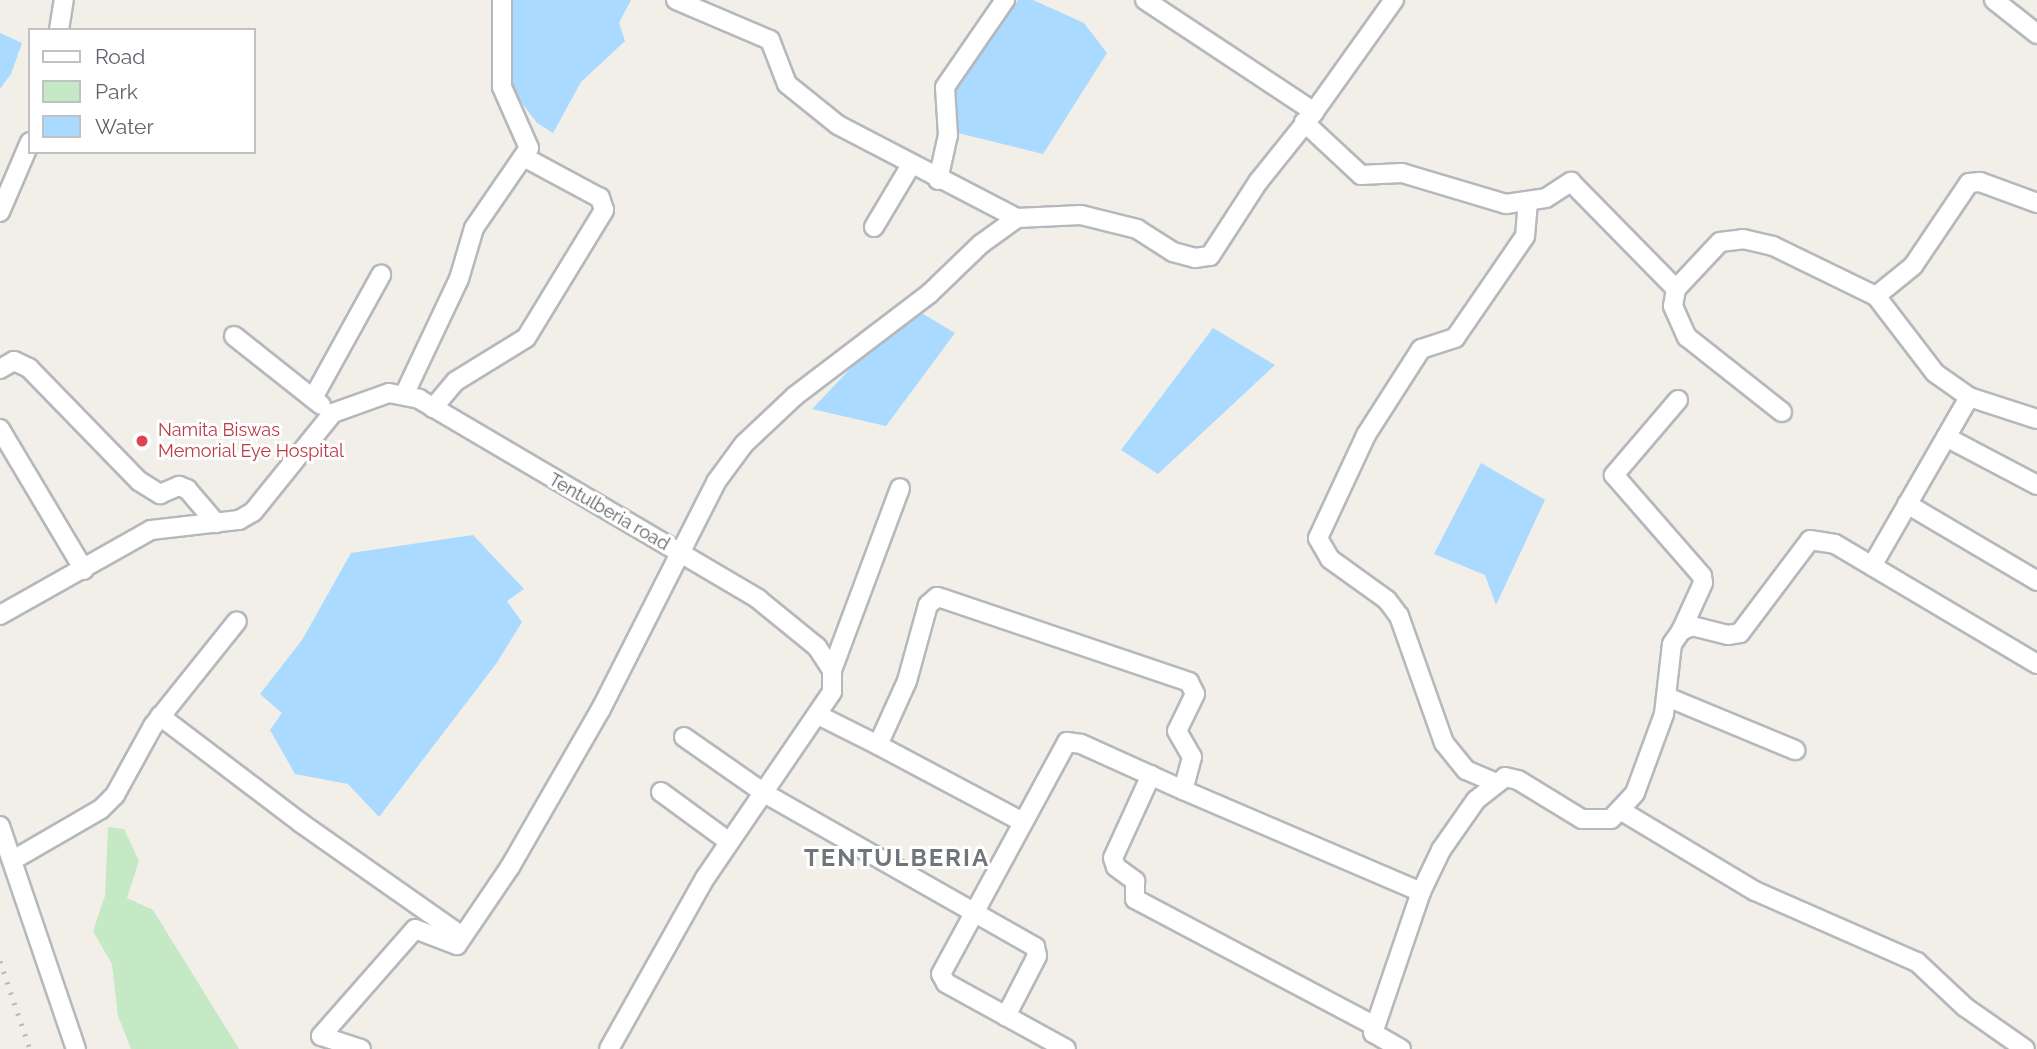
<!DOCTYPE html>
<html>
<head>
<meta charset="utf-8">
<style>
	body { margin:0 }
	#map { position:relative; width:2037px; height:1049px; overflow:hidden; background:#f1efe8; font-family:Raleway,sans-serif }
	div>[style] { position:absolute }
	.green>* { inset:0; background:#c5e8c5 }
	.water>* { inset:0; background:#aadaff }
	.roads { filter:drop-shadow(2px 0 #b5b8bc) drop-shadow(-2px 0 #b5b8bc) drop-shadow(0 2px #b5b8bc) drop-shadow(0 -2px #b5b8bc) }
	.minor>* { height:18px; margin:-9px; padding:0 9px; transform-origin:9px; border-radius:9px; background:#fff }
	.rail>* { height:5px; margin-top:-2.5px; transform-origin:0; background:repeating-linear-gradient(90deg,#b6b7b8 0 2px,transparent 0 11px) }
	.dots>* { width:19px; height:19px; translate:-50% -50%; box-sizing:border-box; border:4px solid #fff; border-radius:50% }
	span { translate:-50% -50%; white-space:nowrap; text-align:center; line-height:1.15; -webkit-text-stroke:6px #fff; paint-order:stroke }
	.health-label { font-size:18px; color:#be3a42 }
	.left { translate:0 -50%; text-align:left }
	.street-label { font-size:18px; color:#5f6368 }
	.district-label { font-size:24px; color:#70757a; font-weight:700; letter-spacing:2px }
	.legend { position:absolute; left:28px; top:28px; width:228px; height:126px; box-sizing:border-box; background:#fff; border:2px solid #bfc1c3; margin:0; padding:9px 12px; list-style:none; font-size:21px; color:#5f6368 }
	.legend li { display:flex; align-items:center; gap:14px; height:35px }
	.legend b { width:35px; border:2px solid #bfc1c3 }
</style>
</head>
<body>
<div id="map">
	<div class="green">
		<i style="clip-path:polygon(108px 827px,124px 829px,139px 861px,127px 898px,153px 910px,239px 1049px,131px 1049px,118px 1016px,112px 964px,93px 931px,105px 896px)"></i>
	</div>
	<div class="water">
		<i style="clip-path:polygon(513px 0,631px 0,619px 23px,625px 41px,581px 82px,553px 133px,537px 123px,512px 90px)"></i>
		<i style="clip-path:polygon(1018px 0,1033px 0,1084px 23px,1107px 53px,1043px 154px,958px 133px,950px 91px)"></i>
		<i style="clip-path:polygon(0 33px,22px 43px,11px 74px,0 89px)"></i>
		<i style="clip-path:polygon(910px 306px,955px 333px,886px 426px,812px 409px)"></i>
		<i style="clip-path:polygon(1213px 328px,1275px 365px,1158px 474px,1121px 450px)"></i>
		<i style="clip-path:polygon(1481px 463px,1545px 500px,1496px 605px,1485px 575px,1434px 554px)"></i>
		<i style="clip-path:polygon(473px 535px,524px 589px,507px 601px,522px 622px,496px 664px,379px 817px,348px 784px,295px 774px,270px 730px,282px 713px,260px 694px,302px 640px,351px 553px)"></i>
	</div>
	<div class="roads">
		<div class="minor">
			<i style="left:676px;top:0;width:102px;rotate:23.1deg"></i>
			<i style="left:770px;top:40px;width:47px;rotate:68.9deg"></i>
			<i style="left:787px;top:84px;width:65px;rotate:38.8deg"></i>
			<i style="left:838px;top:125px;width:202px;rotate:27.5deg"></i>
			<i style="left:1145px;top:0;width:203px;rotate:33.5deg"></i>
			<i style="left:1994px;top:0;width:55px;rotate:38.3deg"></i>
			<i style="left:59px;top:30px;width:30px;rotate:-81deg"></i>
			<i style="left:1304px;top:122px;width:78px;rotate:42.9deg"></i>
			<i style="left:1361px;top:175px;width:41px;rotate:-2.8deg"></i>
			<i style="left:1402px;top:173px;width:109px;rotate:16.6deg"></i>
			<i style="left:1506px;top:204px;width:40px;rotate:-8.5deg"></i>
			<i style="left:1546px;top:198px;width:30px;rotate:-33deg"></i>
			<i style="left:1571px;top:182px;width:150px;rotate:45.5deg"></i>
			<i style="left:1676px;top:289px;width:64px;rotate:-46.9deg"></i>
			<i style="left:1720px;top:242px;width:23px;rotate:-7deg"></i>
			<i style="left:1743px;top:239px;width:31px;rotate:13deg"></i>
			<i style="left:1773px;top:246px;width:114px;rotate:25.9deg"></i>
			<i style="left:1876px;top:296px;width:97px;rotate:52.5deg"></i>
			<i style="left:1935px;top:373px;width:42px;rotate:35.2deg"></i>
			<i style="left:1969px;top:397px;width:71px;rotate:17.9deg"></i>
			<i style="left:938px;top:180px;width:46px;rotate:-77.5deg"></i>
			<i style="left:948px;top:135px;width:48px;rotate:-93.6deg"></i>
			<i style="left:945px;top:87px;width:106px;rotate:-55.4deg"></i>
			<i style="left:0;top:212px;width:76px;rotate:-66.8deg"></i>
			<i style="left:874px;top:227px;width:72px;rotate:-59.2deg"></i>
			<i style="left:1676px;top:289px;width:17px;rotate:100deg"></i>
			<i style="left:1673px;top:306px;width:34px;rotate:66deg"></i>
			<i style="left:1687px;top:337px;width:121px;rotate:38.3deg"></i>
			<i style="left:1876px;top:296px;width:48px;rotate:-39deg"></i>
			<i style="left:1913px;top:266px;width:100px;rotate:-56deg"></i>
			<i style="left:1969px;top:183px;width:11px;rotate:-5deg"></i>
			<i style="left:1980px;top:182px;width:61px;rotate:20.2deg"></i>
			<i style="left:234px;top:336px;width:111px;rotate:38.4deg"></i>
			<i style="left:0;top:369px;width:16px;rotate:-30deg"></i>
			<i style="left:14px;top:361px;width:17px;rotate:25deg"></i>
			<i style="left:29px;top:368px;width:158px;rotate:45.8deg"></i>
			<i style="left:139px;top:481px;width:25px;rotate:32deg"></i>
			<i style="left:160px;top:494px;width:21px;rotate:-23deg"></i>
			<i style="left:179px;top:486px;width:9px;rotate:21deg"></i>
			<i style="left:187px;top:489px;width:45px;rotate:49.5deg"></i>
			<i style="left:405px;top:393px;width:126px;rotate:-64.7deg"></i>
			<i style="left:459px;top:279px;width:53px;rotate:-73.6deg"></i>
			<i style="left:474px;top:228px;width:97px;rotate:-55.5deg"></i>
			<i style="left:529px;top:148px;width:67px;rotate:-113.9deg"></i>
			<i style="left:502px;top:87px;width:87px;rotate:-90deg"></i>
			<i style="left:313px;top:398px;width:141px;rotate:-61.1deg"></i>
			<i style="left:1678px;top:400px;width:99px;rotate:130.5deg"></i>
			<i style="left:1614px;top:475px;width:134px;rotate:48.9deg"></i>
			<i style="left:1702px;top:576px;width:7px;rotate:82deg"></i>
			<i style="left:1703px;top:583px;width:53px;rotate:114.6deg"></i>
			<i style="left:433px;top:408px;width:35px;rotate:-50deg"></i>
			<i style="left:456px;top:381px;width:82px;rotate:-31.6deg"></i>
			<i style="left:526px;top:338px;width:150px;rotate:-58.6deg"></i>
			<i style="left:604px;top:210px;width:13px;rotate:-108deg"></i>
			<i style="left:600px;top:198px;width:86px;rotate:-151.7deg"></i>
			<i style="left:0;top:429px;width:164px;rotate:59.2deg"></i>
			<i style="left:1946px;top:437px;width:103px;rotate:27.8deg"></i>
			<i style="left:1907px;top:504px;width:151px;rotate:30.6deg"></i>
			<i style="left:1872px;top:566px;width:195px;rotate:-60.1deg"></i>
			<i style="left:0;top:615px;width:173px;rotate:-29.4deg"></i>
			<i style="left:151px;top:530px;width:89px;rotate:-6.5deg"></i>
			<i style="left:239px;top:520px;width:16px;rotate:-30deg"></i>
			<i style="left:253px;top:512px;width:127px;rotate:-51.1deg"></i>
			<i style="left:333px;top:413px;width:59px;rotate:-19.7deg"></i>
			<i style="left:389px;top:393px;width:31px;rotate:11deg"></i>
			<i style="left:419px;top:399px;width:394px;rotate:30.5deg"></i>
			<i style="left:758px;top:599px;width:76px;rotate:39.1deg"></i>
			<i style="left:817px;top:647px;width:27px;rotate:57deg"></i>
			<i style="left:832px;top:670px;width:22px;rotate:90deg"></i>
			<i style="left:832px;top:692px;width:225px;rotate:124.3deg"></i>
			<i style="left:705px;top:878px;width:196px;rotate:119.3deg"></i>
			<i style="left:832px;top:670px;width:194px;rotate:-69.5deg"></i>
			<i style="left:1667px;top:697px;width:139px;rotate:22.5deg"></i>
			<i style="left:818px;top:715px;width:67px;rotate:26.6deg"></i>
			<i style="left:878px;top:745px;width:70px;rotate:-65.6deg"></i>
			<i style="left:907px;top:681px;width:79px;rotate:-74.6deg"></i>
			<i style="left:928px;top:605px;width:12px;rotate:-42deg"></i>
			<i style="left:937px;top:597px;width:7px;rotate:16deg"></i>
			<i style="left:944px;top:599px;width:259px;rotate:18.7deg"></i>
			<i style="left:1189px;top:682px;width:13px;rotate:63deg"></i>
			<i style="left:1195px;top:694px;width:41px;rotate:115.9deg"></i>
			<i style="left:1177px;top:731px;width:30px;rotate:60deg"></i>
			<i style="left:1192px;top:757px;width:34px;rotate:105deg"></i>
			<i style="left:1183px;top:790px;width:259px;rotate:23.2deg"></i>
			<i style="left:160px;top:716px;width:177px;rotate:37.2deg"></i>
			<i style="left:301px;top:823px;width:197px;rotate:35.1deg"></i>
			<i style="left:684px;top:737px;width:98px;rotate:35deg"></i>
			<i style="left:764px;top:793px;width:312px;rotate:29.6deg"></i>
			<i style="left:1035px;top:947px;width:9px;rotate:77deg"></i>
			<i style="left:1037px;top:956px;width:68px;rotate:117.3deg"></i>
			<i style="left:878px;top:745px;width:164px;rotate:28deg"></i>
			<i style="left:1151px;top:775px;width:91px;rotate:114.6deg"></i>
			<i style="left:1113px;top:858px;width:9px;rotate:72deg"></i>
			<i style="left:1116px;top:867px;width:24px;rotate:36deg"></i>
			<i style="left:1135px;top:881px;width:18px;rotate:90deg"></i>
			<i style="left:1135px;top:899px;width:272px;rotate:27.9deg"></i>
			<i style="left:1494px;top:782px;width:30px;rotate:-157deg"></i>
			<i style="left:1466px;top:770px;width:35px;rotate:-129deg"></i>
			<i style="left:1444px;top:743px;width:135px;rotate:-109.5deg"></i>
			<i style="left:1399px;top:616px;width:20px;rotate:-127deg"></i>
			<i style="left:1387px;top:600px;width:70px;rotate:-144.3deg"></i>
			<i style="left:1330px;top:559px;width:24px;rotate:-120deg"></i>
			<i style="left:1318px;top:538px;width:114px;rotate:-65deg"></i>
			<i style="left:1366px;top:435px;width:102px;rotate:-57.4deg"></i>
			<i style="left:1421px;top:349px;width:36px;rotate:-18deg"></i>
			<i style="left:1455px;top:338px;width:124px;rotate:-55.5deg"></i>
			<i style="left:1525px;top:236px;width:32px;rotate:-85deg"></i>
			<i style="left:661px;top:792px;width:83px;rotate:36.2deg"></i>
			<i style="left:1620px;top:810px;width:157px;rotate:31deg"></i>
			<i style="left:1755px;top:891px;width:177px;rotate:23.7deg"></i>
			<i style="left:1917px;top:962px;width:66px;rotate:43.2deg"></i>
			<i style="left:1965px;top:1007px;width:73px;rotate:35deg"></i>
			<i style="left:0;top:826px;width:236px;rotate:71.2deg"></i>
			<i style="left:13px;top:860px;width:102px;rotate:-30.1deg"></i>
			<i style="left:101px;top:809px;width:20px;rotate:-45deg"></i>
			<i style="left:115px;top:795px;width:79px;rotate:-61.2deg"></i>
			<i style="left:153px;top:726px;width:134px;rotate:-51.3deg"></i>
			<i style="left:361px;top:1049px;width:42px;rotate:-162deg"></i>
			<i style="left:321px;top:1036px;width:142px;rotate:-48.7deg"></i>
			<i style="left:415px;top:929px;width:45px;rotate:20.9deg"></i>
			<i style="left:457px;top:945px;width:94px;rotate:-55.8deg"></i>
			<i style="left:510px;top:867px;width:182px;rotate:-60.1deg"></i>
			<i style="left:601px;top:709px;width:254px;rotate:-63.1deg"></i>
			<i style="left:716px;top:482px;width:47px;rotate:-53.6deg"></i>
			<i style="left:744px;top:444px;width:70px;rotate:-43.3deg"></i>
			<i style="left:795px;top:396px;width:168px;rotate:-37.3deg"></i>
			<i style="left:929px;top:294px;width:72px;rotate:-43.9deg"></i>
			<i style="left:981px;top:244px;width:44px;rotate:-35.8deg"></i>
			<i style="left:1017px;top:218px;width:64px;rotate:-2.7deg"></i>
			<i style="left:1081px;top:215px;width:58px;rotate:14deg"></i>
			<i style="left:1137px;top:229px;width:43px;rotate:32.6deg"></i>
			<i style="left:1173px;top:252px;width:23px;rotate:15deg"></i>
			<i style="left:1195px;top:258px;width:15px;rotate:-8deg"></i>
			<i style="left:1210px;top:256px;width:88px;rotate:-57deg"></i>
			<i style="left:1258px;top:182px;width:90px;rotate:-51.3deg"></i>
			<i style="left:1314px;top:112px;width:138px;rotate:-54.5deg"></i>
			<i style="left:1066px;top:1049px;width:137px;rotate:-151.2deg"></i>
			<i style="left:946px;top:983px;width:10px;rotate:-119deg"></i>
			<i style="left:941px;top:974px;width:264px;rotate:-61.5deg"></i>
			<i style="left:1067px;top:742px;width:14px;rotate:8deg"></i>
			<i style="left:1081px;top:744px;width:112px;rotate:24.3deg"></i>
			<i style="left:1401px;top:1049px;width:32px;rotate:-150deg"></i>
			<i style="left:1373px;top:1033px;width:149px;rotate:-71.2deg"></i>
			<i style="left:1421px;top:892px;width:47px;rotate:-64.5deg"></i>
			<i style="left:1441px;top:850px;width:61px;rotate:-55deg"></i>
			<i style="left:1476px;top:800px;width:37px;rotate:-38deg"></i>
			<i style="left:1505px;top:777px;width:13px;rotate:13deg"></i>
			<i style="left:1518px;top:780px;width:75px;rotate:31.4deg"></i>
			<i style="left:1582px;top:819px;width:29px"></i>
			<i style="left:1611px;top:819px;width:35px;rotate:-47deg"></i>
			<i style="left:1635px;top:793px;width:84px;rotate:-69.8deg"></i>
			<i style="left:1664px;top:714px;width:70px;rotate:-83.5deg"></i>
			<i style="left:1672px;top:644px;width:16px;rotate:-55deg"></i>
			<i style="left:1681px;top:631px;width:12px;rotate:-24deg"></i>
			<i style="left:1692px;top:626px;width:37px;rotate:14deg"></i>
			<i style="left:1728px;top:635px;width:12px;rotate:-9deg"></i>
			<i style="left:1740px;top:633px;width:116px;rotate:-53deg"></i>
			<i style="left:1810px;top:540px;width:25px;rotate:9deg"></i>
			<i style="left:1835px;top:544px;width:235px;rotate:30.7deg"></i>
		</div>
	</div>
	<div class="rail">
		<i style="left:0;top:961px;width:93px;rotate:71.2deg"></i>
	</div>
	<div class="dots">
		<i style="left:142px;top:441px;background:#e0444e"></i>
	</div>
	<div class="health-label">
		<span class="left" style="left:158px;top:441px">Namita Biswas<br>Memorial Eye Hospital</span>
	</div>
	<div class="street-label">
		<span style="left:609px;top:512px;rotate:30deg">Tentulberia road</span>
	</div>
	<div class="district-label">
		<span style="left:897px;top:858px">TENTULBERIA</span>
	</div>
	<ul class="legend">
	<li><b style="height:9px;background:#fff"></b>Road</li>
	<li><b style="height:19px;background:#c5e8c5"></b>Park</li>
	<li><b style="height:19px;background:#aadaff"></b>Water</li>
	</ul>
</div>
</body>
</html>
